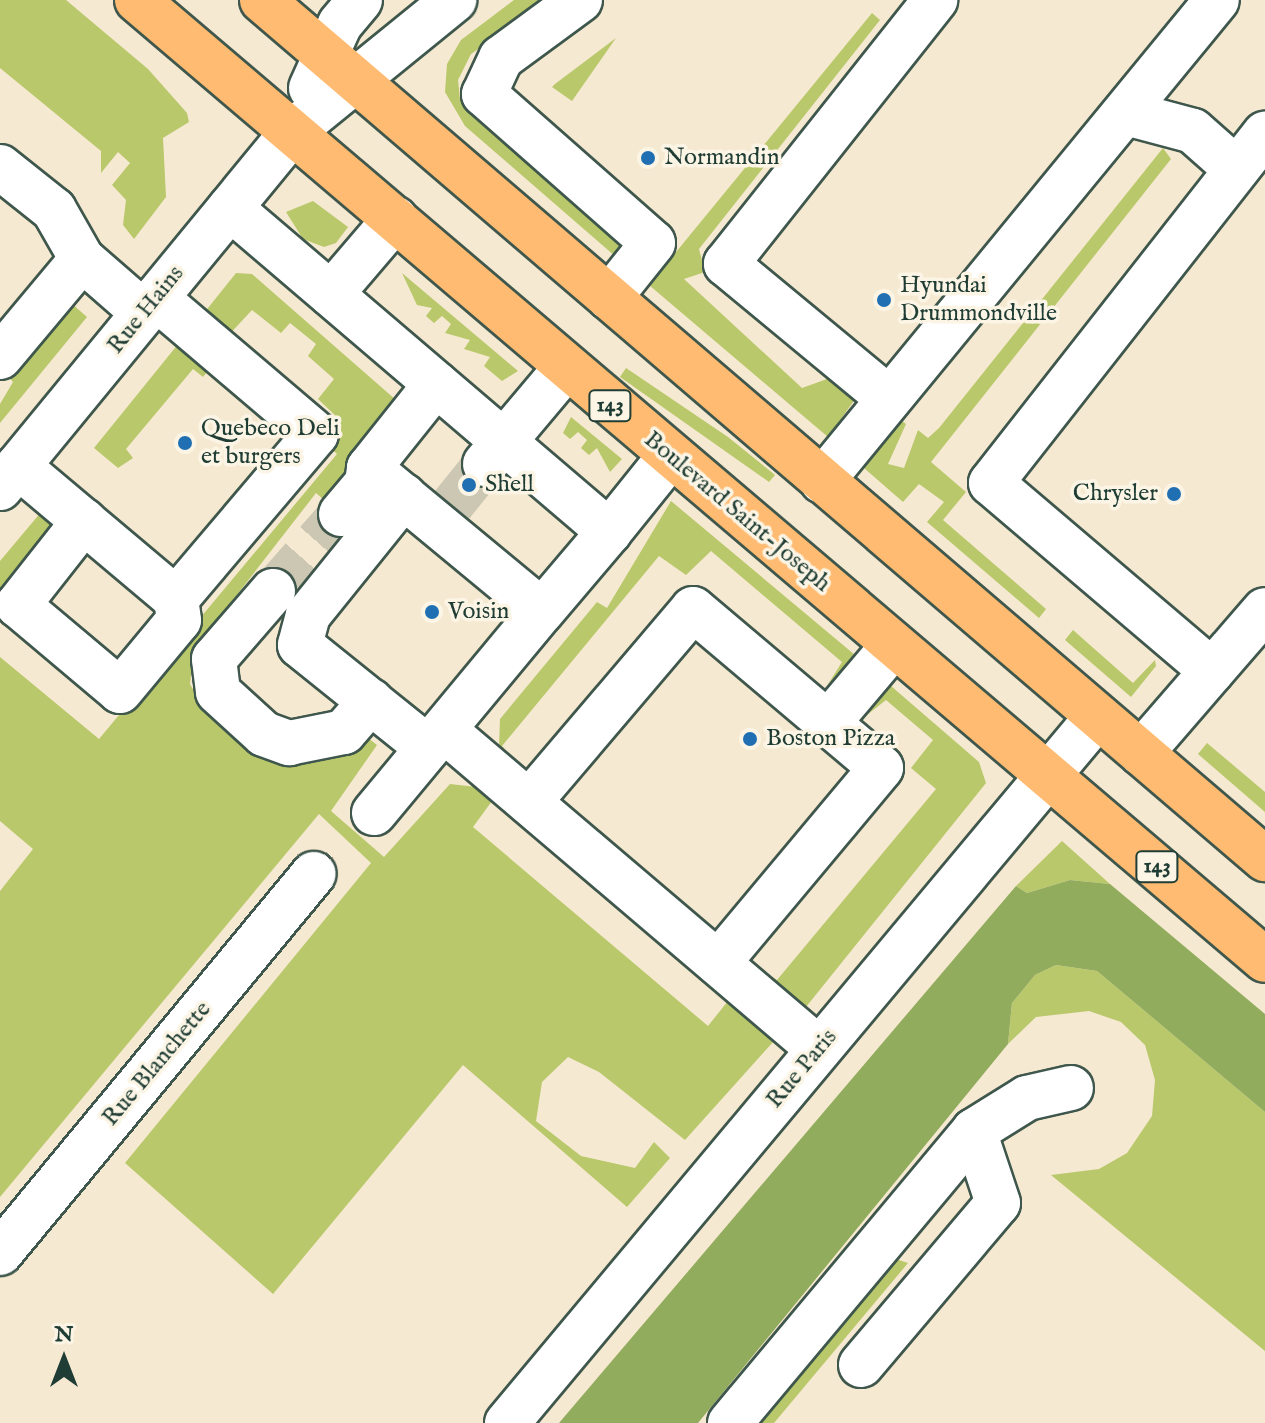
<!DOCTYPE html>
<html>
<head>
<meta charset="utf-8">
<style>
	body { margin:0 }
	#map { position:relative; width:1265px; height:1423px; overflow:hidden; background:#f6e9d1; font-family:"IM FELL English",serif }
	div>[style] { position:absolute }
	.green>* { inset:0; background:#b9c86a }
	.forest>* { inset:0; background:#92ac5e }
	.minor-tunnel>* { height:44px; margin-top:-22px; transform-origin:0; background:repeating-linear-gradient(90deg,#cbc7b2 0 44px,transparent 0 66px) }
	.roads { filter:drop-shadow(2px 0 #3f574c) drop-shadow(-2px 0 #3f574c) drop-shadow(0 2px #3f574c) drop-shadow(0 -2px #3f574c) }
	.minor>* { height:44px; margin:-22px; padding:0 22px; transform-origin:22px; border-radius:22px; background:#fff }
	.major>* { height:44px; margin:-22px; padding:0 22px; transform-origin:22px; border-radius:22px; background:#ffbb71 }
	.dots>* { width:22px; height:22px; translate:-50% -50%; box-sizing:border-box; border:4px solid #fcf5e5; border-radius:50% }
	span { translate:-50% -50%; white-space:nowrap; text-align:center; line-height:1.15; -webkit-text-stroke:7px #fcf5e5; paint-order:stroke }
	.shield-label span { padding:2px 6px; background:#fcf5e5; border:2px solid; border-radius:6px; -webkit-text-stroke-width:0 }
	.shield-label { font-size:22px; color:#1f3d34; font-weight:700 }
	.poi-label { font-size:24px; color:#1f3d34 }
	.left { translate:0 -50%; text-align:left }
	.right { translate:-100% -50%; text-align:right }
	.street-label { font-size:24px; color:#1f3d34 }
	.north { position:absolute; left:24px; top:1319px; width:80px; height:80px; -webkit-text-stroke:6px #fcf5e5; paint-order:stroke; rotate:0deg; font-size:22px; font-weight:700; line-height:32px; text-align:center; color:#1f3d34 }
	.north::after { content:''; display:block; margin:auto; width:28px; height:36px; background:#1f3d34; clip-path:polygon(50% 0,100% 100%,50% 72%,0 100%) }
</style>
</head>
<body>
<div id="map">
	<div class="green">
		<i style="clip-path:polygon(0 0,66px 0,148px 69px,187px 113px,189px 122px,163px 138px,166px 197px,134px 239px,123px 225px,126px 200px,112px 185px,130px 163px,118px 152px,101px 173px,101px 151px,0 68px)"></i>
		<i style="clip-path:polygon(514px 0,550px 0,471px 54px,458px 80px,460px 99px,623px 245px,616px 257px,465px 126px,445px 92px,447px 64px,461px 40px)"></i>
		<i style="clip-path:polygon(872px 13px,880px 20px,699px 249px,705px 272px,684px 279px,802px 388px,838px 375px,858px 395px,828px 437px,649px 285px)"></i>
		<i style="clip-path:polygon(616px 38px,572px 101px,552px 87px,555px 84px)"></i>
		<i style="clip-path:polygon(1163px 148px,1171px 159px,931px 462px,966px 492px,943px 520px,1046px 609px,1039px 618px,927px 522px,944px 502px,919px 484px,903px 502px,864px 468px,902px 421px,906px 424px,888px 464px,904px 468px,918px 430px,928px 438px,939px 428px)"></i>
		<i style="clip-path:polygon(313px 201px,348px 227px,336px 243px,324px 247px,303px 239px,286px 212px)"></i>
		<i style="clip-path:polygon(236px 273px,252px 274px,396px 400px,330px 505px,316px 493px,194px 650px,190px 684px,198px 699px,254px 752px,276px 762px,300px 763px,368px 738px,377px 745px,331px 811px,384px 857px,450px 784px,476px 787px,492px 801px,473px 827px,708px 1026px,728px 1001px,774px 1041px,685px 1140px,599px 1072px,568px 1057px,542px 1082px,536px 1121px,581px 1156px,635px 1168px,654px 1142px,670px 1158px,627px 1207px,463px 1065px,273px 1294px,125px 1163px,371px 863px,319px 814px,0 1197px,0 891px,33px 849px,0 821px,0 657px,99px 739px,337px 454px,323px 441px,340px 420px,318px 399px,334px 379px,308px 356px,316px 344px,290px 323px,281px 333px,252px 310px,225px 339px,200px 318px)"></i>
		<i style="clip-path:polygon(402px 273px,518px 371px,502px 381px,484px 366px,490px 357px,464px 349px,470px 340px,445px 333px,451px 324px,442px 316px,434px 323px,426px 316px,432px 308px,417px 305px)"></i>
		<i style="clip-path:polygon(71px 303px,87px 317px,0 423px,0 404px,13px 382px,7px 375px)"></i>
		<i style="clip-path:polygon(183px 338px,212px 366px,203px 377px,193px 369px,126px 449px,133px 458px,118px 468px,94px 448px)"></i>
		<i style="clip-path:polygon(626px 368px,728px 437px,775px 475px,769px 482px,620px 377px)"></i>
		<i style="clip-path:polygon(571px 417px,622px 459px,610px 472px,597px 448px,589px 455px,581px 448px,587px 440px,578px 432px,570px 439px,563px 433px)"></i>
		<i style="clip-path:polygon(671px 501px,855px 655px,827px 686px,842px 662px,711px 551px,686px 575px,659px 556px,502px 746px,522px 771px,499px 748px,500px 719px,597px 602px,607px 608px)"></i>
		<i style="clip-path:polygon(42px 511px,57px 525px,0 595px,0 561px)"></i>
		<i style="clip-path:polygon(1073px 630px,1133px 683px,1155px 660px,1156px 666px,1131px 697px,1065px 640px)"></i>
		<i style="clip-path:polygon(891px 686px,979px 762px,986px 783px,806px 1007px,752px 964px,777px 980px,936px 789px,911px 768px,933px 740px,886px 700px,863px 718px)"></i>
		<i style="clip-path:polygon(1207px 743px,1265px 792px,1265px 812px,1198px 754px)"></i>
		<i style="clip-path:polygon(1062px 841px,1110px 884px,1070px 880px,1027px 893px,1016px 886px)"></i>
		<i style="clip-path:polygon(1056px 965px,1097px 971px,1265px 1112px,1265px 1351px,1051px 1175px,1099px 1169px,1127px 1153px,1152px 1116px,1155px 1080px,1145px 1045px,1121px 1022px,1089px 1011px,1036px 1017px,1008px 1044px,1012px 1003px,1035px 975px)"></i>
		<i style="clip-path:polygon(896px 1259px,908px 1263px,774px 1423px,761px 1423px)"></i>
	</div>
	<div class="forest">
		<i style="clip-path:polygon(1070px 880px,1110px 884px,1265px 1014px,1265px 1112px,1097px 971px,1056px 965px,1035px 975px,1012px 1003px,1008px 1044px,698px 1423px,559px 1423px,1016px 886px,1027px 893px)"></i>
	</div>
	<div class="minor-tunnel">
		<i style="left:452px;top:505px;width:53px;rotate:-51.2deg"></i>
		<i style="left:273px;top:591px;width:103px;rotate:-48.6deg"></i>
	</div>
	<div class="roads">
		<div class="minor">
			<i style="left:580px;top:0;width:98px;rotate:143.7deg"></i>
			<i style="left:501px;top:58px;width:40px;rotate:115deg"></i>
			<i style="left:484px;top:94px;width:225px;rotate:41.4deg"></i>
			<i style="left:653px;top:243px;width:70px;rotate:128.7deg"></i>
			<i style="left:311px;top:88px;width:70px;rotate:-65.6deg"></i>
			<i style="left:340px;top:24px;width:31px;rotate:-50deg"></i>
			<i style="left:1126px;top:113px;width:69px;rotate:15deg"></i>
			<i style="left:1193px;top:131px;width:57px;rotate:41.5deg"></i>
			<i style="left:0;top:167px;width:69px;rotate:38.5deg"></i>
			<i style="left:54px;top:210px;width:56px;rotate:60.3deg"></i>
			<i style="left:82px;top:259px;width:82px;rotate:41.1deg"></i>
			<i style="left:230px;top:208px;width:499px;rotate:40.5deg"></i>
			<i style="left:609px;top:532px;width:97px;rotate:-51.2deg"></i>
			<i style="left:331px;top:294px;width:99px;rotate:-49.5deg"></i>
			<i style="left:0;top:357px;width:128px;rotate:-50.1deg"></i>
			<i style="left:436px;top:384px;width:107px;rotate:128.6deg"></i>
			<i style="left:369px;top:468px;width:224px;rotate:39.6deg"></i>
			<i style="left:542px;top:611px;width:104px;rotate:-49.7deg"></i>
			<i style="left:887px;top:397px;width:209px;rotate:-140.4deg"></i>
			<i style="left:726px;top:264px;width:337px;rotate:-51.6deg"></i>
			<i style="left:485px;top:464px;width:124px;rotate:-49.9deg"></i>
			<i style="left:18px;top:466px;width:207px;rotate:40.1deg"></i>
			<i style="left:176px;top:599px;width:216px;rotate:-49.7deg"></i>
			<i style="left:316px;top:434px;width:210px;rotate:-139.6deg"></i>
			<i style="left:822px;top:481px;width:622px;rotate:-50.61deg"></i>
			<i style="left:0;top:488px;width:462px;rotate:-50.6deg"></i>
			<i style="left:293px;top:131px;width:208px;rotate:-39.1deg"></i>
			<i style="left:404px;top:496px;width:153px;rotate:128.9deg"></i>
			<i style="left:308px;top:615px;width:31px;rotate:105deg"></i>
			<i style="left:300px;top:645px;width:164px;rotate:38.8deg"></i>
			<i style="left:341px;top:514px;width:40px;rotate:-50deg"></i>
			<i style="left:367px;top:483px;width:15px;rotate:-82deg"></i>
			<i style="left:84px;top:521px;width:107px;rotate:128.2deg"></i>
			<i style="left:18px;top:605px;width:133px;rotate:40.1deg"></i>
			<i style="left:120px;top:691px;width:92px;rotate:-50.3deg"></i>
			<i style="left:179px;top:620px;width:21px;rotate:-98deg"></i>
			<i style="left:273px;top:591px;width:90px;rotate:130.9deg"></i>
			<i style="left:214px;top:659px;width:33px;rotate:83deg"></i>
			<i style="left:218px;top:692px;width:62px;rotate:42.4deg"></i>
			<i style="left:264px;top:734px;width:27px;rotate:20deg"></i>
			<i style="left:289px;top:743px;width:56px;rotate:-11.3deg"></i>
			<i style="left:344px;top:732px;width:41px;rotate:-48.9deg"></i>
			<i style="left:1212px;top:671px;width:290px;rotate:-139.6deg"></i>
			<i style="left:991px;top:483px;width:444px;rotate:-51.9deg"></i>
			<i style="left:828px;top:723px;width:102px;rotate:-49.8deg"></i>
			<i style="left:444px;top:730px;width:492px;rotate:40.4deg"></i>
			<i style="left:1141px;top:753px;width:189px;rotate:-49.1deg"></i>
			<i style="left:529px;top:802px;width:253px;rotate:-49.6deg"></i>
			<i style="left:693px;top:609px;width:246px;rotate:40.2deg"></i>
			<i style="left:881px;top:768px;width:254px;rotate:129.9deg"></i>
			<i style="left:374px;top:813px;width:263px;rotate:-50.3deg"></i>
			<i style="left:0;top:1253px;width:492px;rotate:-50.4deg"></i>
			<i style="left:861px;top:1365px;width:212px;rotate:-49.8deg"></i>
			<i style="left:998px;top:1203px;width:76px;rotate:-108.4deg"></i>
			<i style="left:507px;top:1423px;width:921px;rotate:-50.11deg"></i>
			<i style="left:730px;top:1423px;width:381px;rotate:-50.1deg"></i>
			<i style="left:974px;top:1131px;width:62px;rotate:-31.9deg"></i>
			<i style="left:1027px;top:1098px;width:45px;rotate:-12.8deg"></i>
		</div>
		<div class="major">
			<i style="left:137px;top:0;width:1481px;rotate:40.4deg"></i>
			<i style="left:262px;top:0;width:1321px;rotate:40.58deg"></i>
		</div>
	</div>
	<div class="dots">
		<i style="left:648px;top:158px;background:#1f6fb2"></i>
		<i style="left:884px;top:300px;background:#1f6fb2"></i>
		<i style="left:185px;top:443px;background:#1f6fb2"></i>
		<i style="left:469px;top:485px;background:#1f6fb2"></i>
		<i style="left:1174px;top:494px;background:#1f6fb2"></i>
		<i style="left:432px;top:612px;background:#1f6fb2"></i>
		<i style="left:750px;top:739px;background:#1f6fb2"></i>
	</div>
	<div class="shield-label">
		<span style="left:610px;top:406px">143</span>
		<span style="left:1157px;top:867px">143</span>
	</div>
	<div class="poi-label">
		<span class="left" style="left:664px;top:158px">Normandin</span>
		<span class="left" style="left:900px;top:300px">Hyundai<br>Drummondville</span>
		<span class="left" style="left:201px;top:443px">Quebeco Deli<br>et burgers</span>
		<span class="left" style="left:485px;top:485px">Shell</span>
		<span class="right" style="left:1158px;top:494px">Chrysler</span>
		<span class="left" style="left:448px;top:612px">Voisin</span>
		<span class="left" style="left:766px;top:739px">Boston Pizza</span>
	</div>
	<div class="street-label">
		<span style="left:146px;top:310px;rotate:-51deg">Rue Hains</span>
		<span style="left:737px;top:512px;rotate:40deg">Boulevard Saint-Joseph</span>
		<span style="left:157px;top:1064px;rotate:-50deg">Rue Blanchette</span>
		<span style="left:802px;top:1069px;rotate:-50deg">Rue Paris</span>
	</div>
	<div class="north">N</div>
</div>
</body>
</html>
